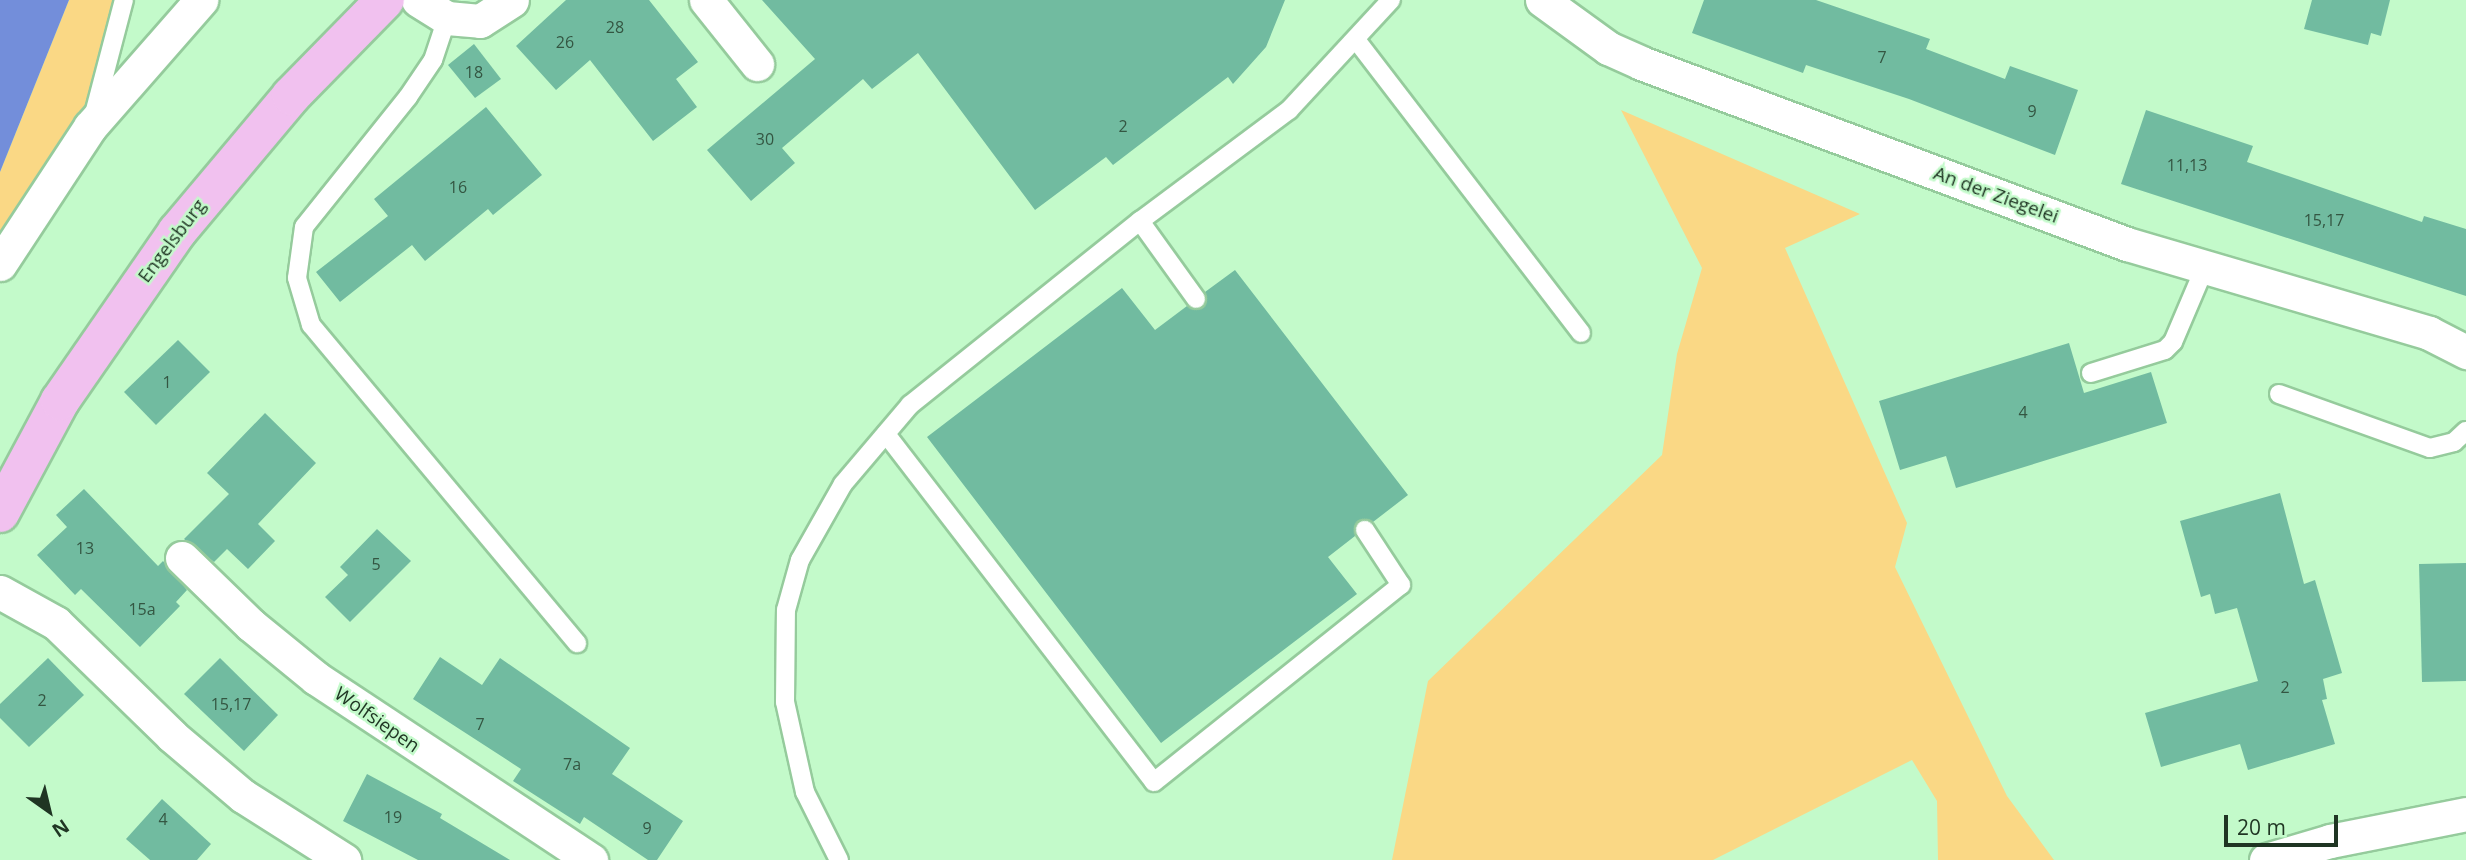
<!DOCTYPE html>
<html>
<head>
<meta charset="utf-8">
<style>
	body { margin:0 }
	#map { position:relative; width:2466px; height:860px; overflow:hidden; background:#c3faca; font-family:"Open Sans",sans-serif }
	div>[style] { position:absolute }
	.green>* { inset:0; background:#fad885 }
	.water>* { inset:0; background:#738eda }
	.building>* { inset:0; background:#71bba0 }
	.roads { filter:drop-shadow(2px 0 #95cb9c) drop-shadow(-2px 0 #95cb9c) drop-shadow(0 2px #95cb9c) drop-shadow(0 -2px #95cb9c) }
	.lane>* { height:18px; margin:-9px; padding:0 9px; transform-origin:9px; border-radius:9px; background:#fff }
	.street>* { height:33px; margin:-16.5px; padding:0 16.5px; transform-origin:16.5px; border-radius:16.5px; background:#fff }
	.primary>* { height:38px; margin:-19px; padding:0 19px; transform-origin:19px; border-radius:19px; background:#f1c1ef }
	span { translate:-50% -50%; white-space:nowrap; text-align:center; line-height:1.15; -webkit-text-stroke:5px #c3faca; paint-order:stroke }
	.number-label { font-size:16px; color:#345642 }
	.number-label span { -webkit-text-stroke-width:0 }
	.street-label { font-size:19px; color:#1f3523 }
	.north { position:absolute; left:14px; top:776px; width:70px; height:70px; -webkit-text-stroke:5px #c3faca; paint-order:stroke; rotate:146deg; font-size:19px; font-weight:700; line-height:28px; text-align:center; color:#1f3523 }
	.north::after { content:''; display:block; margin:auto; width:24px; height:32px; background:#1f3523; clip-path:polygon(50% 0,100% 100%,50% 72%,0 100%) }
	.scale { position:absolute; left:2224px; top:815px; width:114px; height:32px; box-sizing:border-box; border:4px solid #1f3523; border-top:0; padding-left:9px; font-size:21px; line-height:24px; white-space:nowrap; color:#1f3523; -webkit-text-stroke:5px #c3faca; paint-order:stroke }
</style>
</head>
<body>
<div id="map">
	<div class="green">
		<i style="clip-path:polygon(69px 0,124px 0,90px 127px,0 264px,0 172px)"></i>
		<i style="clip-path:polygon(1621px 110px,1860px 214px,1785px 248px,1907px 523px,1895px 567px,2007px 796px,2054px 860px,1938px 860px,1937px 801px,1912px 760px,1713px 860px,1392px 860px,1428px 681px,1662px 455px,1677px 354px,1702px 268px)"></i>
	</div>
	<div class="water">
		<i style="clip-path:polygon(0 0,69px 0,0 172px)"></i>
	</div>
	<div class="building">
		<i style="clip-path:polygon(566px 0,649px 0,698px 62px,676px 79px,697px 107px,653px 141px,590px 60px,556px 90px,516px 46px)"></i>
		<i style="clip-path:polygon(762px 0,1285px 0,1266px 47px,1233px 84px,1228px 77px,1113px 165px,1106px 157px,1035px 210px,918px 53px,872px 89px,863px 79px,782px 148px,795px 163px,751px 201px,707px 150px,815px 59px)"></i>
		<i style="clip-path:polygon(1704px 0,1816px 0,1930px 39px,1926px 49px,2005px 79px,2010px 66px,2078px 90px,2055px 155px,1909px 99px,1806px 65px,1803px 73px,1692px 33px)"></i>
		<i style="clip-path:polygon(2312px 0,2390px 0,2381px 36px,2371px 33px,2368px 45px,2304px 29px)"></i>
		<i style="clip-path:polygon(474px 44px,501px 79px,475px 98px,448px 65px)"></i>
		<i style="clip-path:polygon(486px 107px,542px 175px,493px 215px,488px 209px,425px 261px,412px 245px,340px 302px,316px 272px,388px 216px,374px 199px)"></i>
		<i style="clip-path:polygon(2146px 110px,2253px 146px,2247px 162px,2422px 222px,2424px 216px,2466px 229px,2466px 296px,2121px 184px)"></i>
		<i style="clip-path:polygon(1235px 270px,1408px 495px,1373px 522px,1358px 521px,1355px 536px,1328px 557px,1357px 594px,1161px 743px,927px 437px,1122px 288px,1155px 330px,1187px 306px,1203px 308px,1205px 292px)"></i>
		<i style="clip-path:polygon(178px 340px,210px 372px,156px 425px,124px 392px)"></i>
		<i style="clip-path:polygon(2069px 343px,2084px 393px,2151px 372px,2167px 423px,1956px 488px,1946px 456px,1900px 470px,1879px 401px)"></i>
		<i style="clip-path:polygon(265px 413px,316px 463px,258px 524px,275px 541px,248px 569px,227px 549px,214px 562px,184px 539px,229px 494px,207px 473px)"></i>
		<i style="clip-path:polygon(84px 489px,158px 566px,163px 561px,187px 590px,176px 602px,180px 606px,140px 647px,81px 589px,75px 595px,37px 555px,67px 527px,56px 515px)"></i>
		<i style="clip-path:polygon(2280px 493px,2304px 584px,2315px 580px,2342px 673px,2323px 679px,2327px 699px,2322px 700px,2335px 744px,2248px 770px,2240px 744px,2161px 767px,2145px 713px,2258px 681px,2237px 608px,2215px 614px,2210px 594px,2201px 597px,2180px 521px)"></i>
		<i style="clip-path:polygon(377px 529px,411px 561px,350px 622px,325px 597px,348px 575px,340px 567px)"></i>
		<i style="clip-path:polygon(2466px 563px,2466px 681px,2422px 682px,2419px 564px)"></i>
		<i style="clip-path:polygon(440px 657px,482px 685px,500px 658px,630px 748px,612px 774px,683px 821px,657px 860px,648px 860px,584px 817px,580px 824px,513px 781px,521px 769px,413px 699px)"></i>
		<i style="clip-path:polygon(48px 658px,84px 695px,29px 747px,0 718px,0 704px)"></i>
		<i style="clip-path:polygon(220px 658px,278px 715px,244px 751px,184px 694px)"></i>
		<i style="clip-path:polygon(367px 774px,442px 814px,440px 818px,510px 860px,418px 860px,343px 821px)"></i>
		<i style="clip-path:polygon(162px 799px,211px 844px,197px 860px,150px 860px,126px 839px)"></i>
	</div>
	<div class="roads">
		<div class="lane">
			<i style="left:447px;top:18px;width:44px;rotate:108.4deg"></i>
			<i style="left:433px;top:60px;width:45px;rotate:124deg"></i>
			<i style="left:408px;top:97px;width:166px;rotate:128.7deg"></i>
			<i style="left:304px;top:227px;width:51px;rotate:97.8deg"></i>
			<i style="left:297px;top:278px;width:49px;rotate:73.4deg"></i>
			<i style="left:311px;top:325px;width:415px;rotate:50.1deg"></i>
			<i style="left:1357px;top:41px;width:368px;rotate:52.5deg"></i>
			<i style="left:94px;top:114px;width:118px;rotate:-75.3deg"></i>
			<i style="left:1140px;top:221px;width:96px;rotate:54.3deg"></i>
			<i style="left:2091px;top:373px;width:77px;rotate:-17.3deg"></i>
			<i style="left:2165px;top:350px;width:11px;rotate:-45deg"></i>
			<i style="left:2173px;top:342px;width:82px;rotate:-66.9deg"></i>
			<i style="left:2279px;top:394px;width:160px;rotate:19.7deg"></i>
			<i style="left:2430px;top:448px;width:25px;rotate:-14deg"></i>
			<i style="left:2454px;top:442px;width:16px;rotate:-43deg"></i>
			<i style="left:886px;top:434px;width:439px;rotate:52.4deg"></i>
			<i style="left:1154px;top:782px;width:316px;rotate:-38.6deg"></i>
			<i style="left:1401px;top:585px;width:66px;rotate:-123.2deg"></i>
			<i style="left:839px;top:860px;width:76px;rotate:-116.6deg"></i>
			<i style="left:805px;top:792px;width:92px;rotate:-102.5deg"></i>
			<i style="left:785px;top:702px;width:92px;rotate:-89.4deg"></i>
			<i style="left:786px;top:610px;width:52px;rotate:-74.4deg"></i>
			<i style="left:800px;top:560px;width:87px;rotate:-60.5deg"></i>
			<i style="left:843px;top:484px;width:104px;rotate:-49.7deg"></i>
			<i style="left:910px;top:405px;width:295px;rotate:-38.7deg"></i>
			<i style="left:1140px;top:221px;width:186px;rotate:-36.7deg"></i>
			<i style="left:1289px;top:110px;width:150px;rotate:-47.2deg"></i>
		</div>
		<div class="street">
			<i style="left:418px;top:0;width:34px;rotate:32deg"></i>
			<i style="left:447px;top:18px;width:33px;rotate:5deg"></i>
			<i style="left:480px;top:21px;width:38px;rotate:-33deg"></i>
			<i style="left:706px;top:0;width:82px;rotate:51.4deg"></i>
			<i style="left:1542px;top:0;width:82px;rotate:36deg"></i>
			<i style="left:1608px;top:48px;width:36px;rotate:24deg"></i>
			<i style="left:1641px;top:63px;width:519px;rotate:20.43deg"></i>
			<i style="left:2127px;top:244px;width:315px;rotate:16.4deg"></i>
			<i style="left:2429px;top:333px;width:42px;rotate:27.2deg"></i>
			<i style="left:0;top:264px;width:164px;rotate:-56.7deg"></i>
			<i style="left:90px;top:127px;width:169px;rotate:-48.8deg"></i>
			<i style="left:182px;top:558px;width:96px;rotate:44.2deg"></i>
			<i style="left:251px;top:625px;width:84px;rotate:39.2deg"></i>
			<i style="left:316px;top:678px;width:330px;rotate:33.5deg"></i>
			<i style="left:0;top:592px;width:64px;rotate:29deg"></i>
			<i style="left:56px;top:623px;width:162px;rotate:44.2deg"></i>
			<i style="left:172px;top:736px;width:93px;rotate:40.2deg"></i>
			<i style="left:243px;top:796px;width:120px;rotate:32.4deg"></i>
			<i style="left:2266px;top:860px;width:67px;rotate:-16.5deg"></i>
			<i style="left:2330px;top:841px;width:139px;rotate:-11.2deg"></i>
		</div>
		<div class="primary">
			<i style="left:0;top:513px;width:127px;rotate:-61.8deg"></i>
			<i style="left:60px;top:401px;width:206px;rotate:-55.3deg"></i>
			<i style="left:177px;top:232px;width:177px;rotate:-50deg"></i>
			<i style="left:291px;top:96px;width:134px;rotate:-45.6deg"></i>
		</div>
	</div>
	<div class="number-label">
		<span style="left:615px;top:27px">28</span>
		<span style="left:565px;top:42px">26</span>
		<span style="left:1882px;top:57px">7</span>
		<span style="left:474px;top:72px">18</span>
		<span style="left:2032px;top:111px">9</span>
		<span style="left:1123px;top:126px">2</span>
		<span style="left:765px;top:139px">30</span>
		<span style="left:2187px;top:165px">11,13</span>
		<span style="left:458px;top:187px">16</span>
		<span style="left:2324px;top:220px">15,17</span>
		<span style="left:167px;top:382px">1</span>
		<span style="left:2023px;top:412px">4</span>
		<span style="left:85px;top:548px">13</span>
		<span style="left:376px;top:564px">5</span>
		<span style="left:142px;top:609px">15a</span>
		<span style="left:2285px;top:687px">2</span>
		<span style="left:42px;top:700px">2</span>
		<span style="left:231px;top:704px">15,17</span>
		<span style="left:480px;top:724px">7</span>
		<span style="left:572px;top:764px">7a</span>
		<span style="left:393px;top:817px">19</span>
		<span style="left:163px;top:819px">4</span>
		<span style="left:647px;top:828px">9</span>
	</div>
	<div class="street-label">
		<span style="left:1996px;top:195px;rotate:20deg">An der Ziegelei</span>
		<span style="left:172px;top:241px;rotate:-53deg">Engelsburg</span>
		<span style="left:377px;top:720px;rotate:35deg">Wolfsiepen</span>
	</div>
	<div class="north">N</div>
	<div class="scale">20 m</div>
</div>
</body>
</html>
